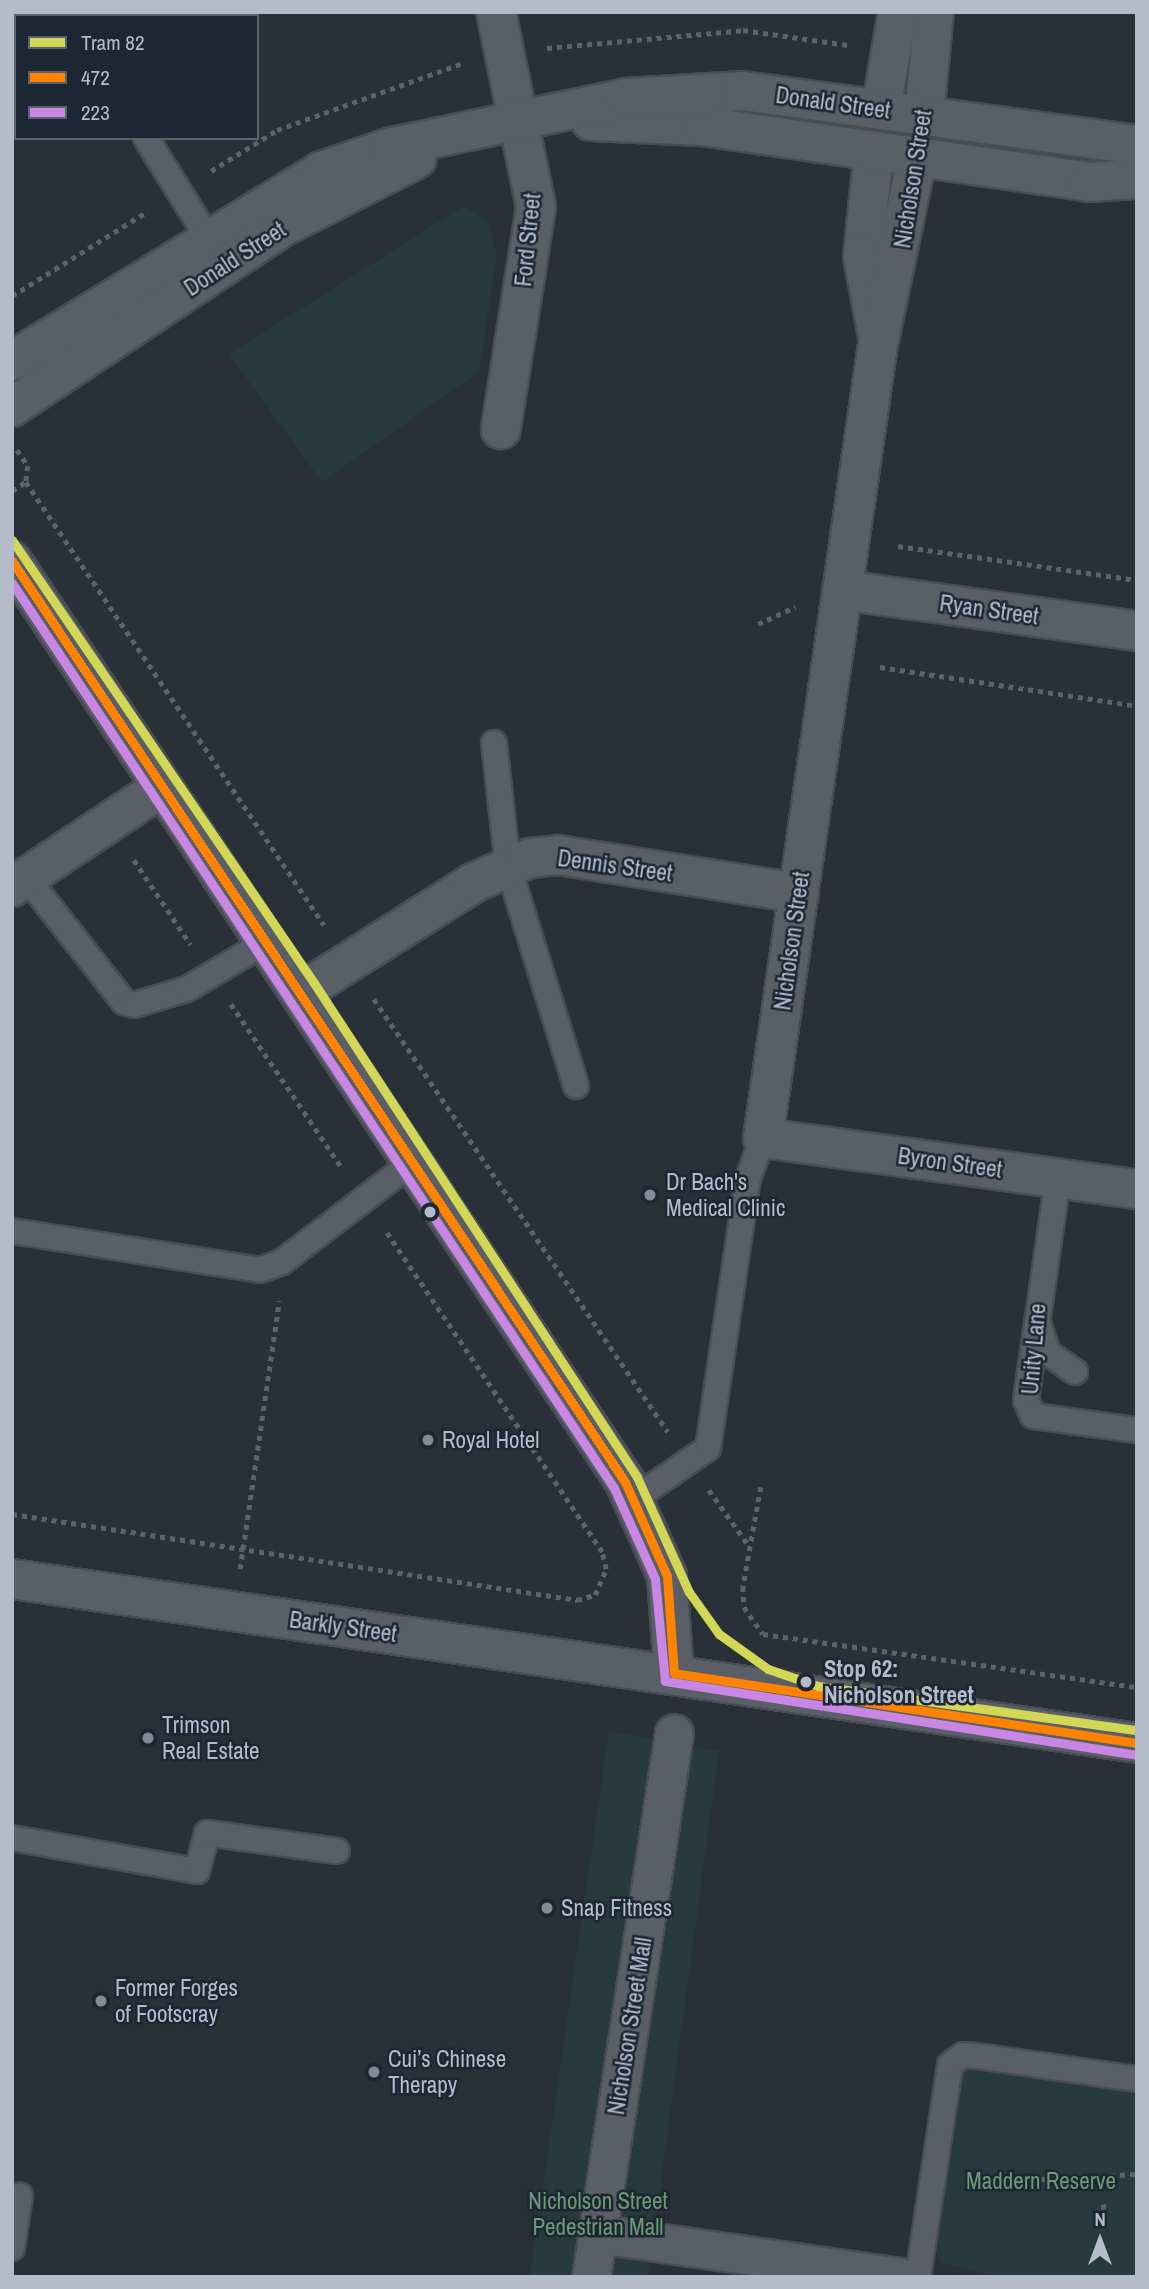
<!DOCTYPE html>
<html>
<head>
<meta charset="utf-8">
<style>
	body { margin:0 }
	#map { position:relative; width:1149px; height:2289px; overflow:hidden; background:#2a3038; font-family:"Archivo Narrow",sans-serif }
	div>[style] { position:absolute }
	.green>* { inset:0; background:#273a3e }
	.path>* { height:4.5px; margin-top:-2.25px; transform-origin:0; background:repeating-linear-gradient(90deg,#5d636a 0 5px,transparent 0 10px) }
	.roads { filter:drop-shadow(2px 0 #484c53) drop-shadow(-2px 0 #484c53) drop-shadow(0 2px #484c53) drop-shadow(0 -2px #484c53) }
	.service>* { height:24px; margin:-12px; padding:0 12px; transform-origin:12px; border-radius:12px; background:#5a5e66 }
	.pedestrian>* { height:37px; margin:-18.5px; padding:0 18.5px; transform-origin:18.5px; border-radius:18.5px; background:#5a5e66 }
	.minor>* { height:38px; margin:-19px; padding:0 19px; transform-origin:19px; border-radius:19px; background:#5a5e66 }
	.tertiary>* { height:38px; margin:-19px; padding:0 19px; transform-origin:19px; border-radius:19px; background:#5a5e66 }
	.bus-1>* { height:9px; margin:-4.5px; padding:0 4.5px; transform-origin:4.5px; border-radius:4.5px; background:#ff8200 }
	.bus-2>* { height:9px; margin:-4.5px; padding:0 4.5px; transform-origin:4.5px; border-radius:4.5px; background:#c787e3 }
	.tram-1>* { height:9px; margin:-4.5px; padding:0 4.5px; transform-origin:4.5px; border-radius:4.5px; background:#d2d755 }
	.dots>* { width:19px; height:19px; translate:-50% -50%; box-sizing:border-box; border:4px solid #1d2633; border-radius:50% }
	span { translate:-50% -50%; white-space:nowrap; text-align:center; line-height:1.15; -webkit-text-stroke:5px #1d2633; paint-order:stroke }
	.street-label { font-size:23px; color:#b4bcc9 }
	.poi-label { font-size:23px; color:#b4bcc9 }
	.left { translate:0 -50%; text-align:left }
	.stop-label { font-size:23px; color:#b4bcc9; font-weight:700 }
	.park-label { font-size:23px; color:#6b9a76 }
	.frame { position:absolute; inset:0; border:14px solid #b4bcc9; pointer-events:none }
	.legend { position:absolute; left:14px; top:14px; width:245px; height:126px; box-sizing:border-box; background:#1d2633; border:2px solid #59626f; margin:0; padding:9px 12px; list-style:none; font-size:21px; color:#b4bcc9 }
	.legend li { display:flex; align-items:center; gap:14px; height:35px }
	.legend b { width:35px; border:2px solid #59626f }
	.north { position:absolute; left:1065px; top:2205px; width:70px; height:70px; -webkit-text-stroke:5px #1d2633; paint-order:stroke; rotate:0deg; font-size:19px; font-weight:700; line-height:28px; text-align:center; color:#b4bcc9 }
	.north::after { content:''; display:block; margin:auto; width:24px; height:32px; background:#b4bcc9; clip-path:polygon(50% 0,100% 100%,50% 72%,0 100%) }
</style>
</head>
<body>
<div id="map">
	<div class="green">
		<i style="clip-path:polygon(464px 206px,487px 220px,497px 254px,479px 372px,322px 482px,229px 354px)"></i>
		<i style="clip-path:polygon(609px 1731px,719px 1751px,648px 2277px,530px 2277px)"></i>
		<i style="clip-path:polygon(967px 2067px,1137px 2092px,1137px 2277px,998px 2277px,941px 2263px,936px 2252px,953px 2105px,960px 2069px)"></i>
	</div>
	<div class="path">
		<i style="left:547px;top:48px;width:197px;rotate:-5.2deg"></i>
		<i style="left:743px;top:30px;width:106px;rotate:8.1deg"></i>
		<i style="left:211px;top:171px;width:78px;rotate:-31.8deg"></i>
		<i style="left:277px;top:130px;width:198px;rotate:-19.8deg"></i>
		<i style="left:12px;top:296px;width:160px;rotate:-32deg"></i>
		<i style="left:17px;top:450px;width:19px;rotate:55deg"></i>
		<i style="left:28px;top:466px;width:16px;rotate:97deg"></i>
		<i style="left:26px;top:482px;width:534px;rotate:56.07deg"></i>
		<i style="left:12px;top:491px;width:17px;rotate:-33deg"></i>
		<i style="left:898px;top:546px;width:241px;rotate:8.1deg"></i>
		<i style="left:758px;top:624px;width:41px;rotate:-24.7deg"></i>
		<i style="left:880px;top:667px;width:260px;rotate:8.6deg"></i>
		<i style="left:134px;top:860px;width:102px;rotate:56.2deg"></i>
		<i style="left:374px;top:999px;width:523px;rotate:55.82deg"></i>
		<i style="left:231px;top:1004px;width:198px;rotate:55.9deg"></i>
		<i style="left:761px;top:1487px;width:102px;rotate:100.2deg"></i>
		<i style="left:743px;top:1587px;width:20px;rotate:87deg"></i>
		<i style="left:744px;top:1607px;width:33px;rotate:55deg"></i>
		<i style="left:763px;top:1634px;width:378px;rotate:8.1deg"></i>
		<i style="left:709px;top:1490px;width:65px;rotate:54.4deg"></i>
		<i style="left:12px;top:1514px;width:572px;rotate:8.65deg"></i>
		<i style="left:577px;top:1600px;width:19px;rotate:-16deg"></i>
		<i style="left:595px;top:1595px;width:28px;rotate:-67deg"></i>
		<i style="left:606px;top:1569px;width:17px;rotate:-103deg"></i>
		<i style="left:602px;top:1552px;width:388px;rotate:-124deg"></i>
		<i style="left:240px;top:1569px;width:271px;rotate:-81.7deg"></i>
		<i style="left:970px;top:2183px;width:167px;rotate:-3.1deg"></i>
		<i style="left:1101px;top:2207px;width:6px;rotate:-9deg"></i>
	</div>
	<div class="roads">
		<div class="service">
			<i style="left:62px;top:12px;width:5px;rotate:53deg"></i>
			<i style="left:146px;top:138px;width:118px;rotate:58.2deg"></i>
			<i style="left:494px;top:743px;width:124px;rotate:83.5deg"></i>
			<i style="left:508px;top:866px;width:230px;rotate:72.8deg"></i>
			<i style="left:26px;top:877px;width:159px;rotate:51.9deg"></i>
			<i style="left:124px;top:1002px;width:10px;rotate:17deg"></i>
			<i style="left:134px;top:1005px;width:55px;rotate:-16.8deg"></i>
			<i style="left:187px;top:989px;width:92px;rotate:-30.7deg"></i>
			<i style="left:1058px;top:1178px;width:224px;rotate:98.2deg"></i>
			<i style="left:1026px;top:1400px;width:17px;rotate:66deg"></i>
			<i style="left:1033px;top:1416px;width:105px;rotate:7.7deg"></i>
			<i style="left:12px;top:1231px;width:251px;rotate:8.9deg"></i>
			<i style="left:260px;top:1270px;width:23px;rotate:-20deg"></i>
			<i style="left:282px;top:1262px;width:165px;rotate:-37.4deg"></i>
			<i style="left:1038px;top:1323px;width:32px;rotate:72deg"></i>
			<i style="left:1048px;top:1353px;width:33px;rotate:35deg"></i>
			<i style="left:634px;top:1499px;width:90px;rotate:-34.6deg"></i>
			<i style="left:708px;top:1448px;width:273px;rotate:-81.6deg"></i>
			<i style="left:748px;top:1178px;width:43px;rotate:-69.4deg"></i>
			<i style="left:12px;top:1838px;width:188px;rotate:10.1deg"></i>
			<i style="left:197px;top:1871px;width:39px;rotate:-75deg"></i>
			<i style="left:207px;top:1833px;width:131px;rotate:7.9deg"></i>
			<i style="left:12px;top:2248px;width:53px;rotate:-81.3deg"></i>
			<i style="left:918px;top:2277px;width:214px;rotate:-81.4deg"></i>
			<i style="left:950px;top:2065px;width:16px;rotate:-38deg"></i>
			<i style="left:963px;top:2055px;width:14px;rotate:4deg"></i>
			<i style="left:977px;top:2056px;width:162px;rotate:8.2deg"></i>
		</div>
		<div class="pedestrian">
			<i style="left:599px;top:2234px;width:304px;rotate:8.1deg"></i>
			<i style="left:591px;top:2277px;width:550px;rotate:-81.33deg"></i>
		</div>
		<div class="minor">
			<i style="left:496px;top:12px;width:199px;rotate:78.4deg"></i>
			<i style="left:536px;top:207px;width:225px;rotate:99deg"></i>
			<i style="left:881px;top:110px;width:99px;rotate:-80.2deg"></i>
			<i style="left:924px;top:115px;width:103px;rotate:-84.5deg"></i>
			<i style="left:874px;top:151px;width:106px;rotate:96deg"></i>
			<i style="left:863px;top:256px;width:76px;rotate:79.4deg"></i>
			<i style="left:917px;top:158px;width:190px;rotate:101.8deg"></i>
			<i style="left:878px;top:344px;width:802px;rotate:98.24deg"></i>
			<i style="left:763px;top:1138px;width:377px;rotate:7.8deg"></i>
			<i style="left:842px;top:590px;width:298px;rotate:7.9deg"></i>
			<i style="left:12px;top:887px;width:180px;rotate:-33.7deg"></i>
			<i style="left:300px;top:993px;width:205px;rotate:-32.4deg"></i>
			<i style="left:473px;top:883px;width:62px;rotate:-23.7deg"></i>
			<i style="left:530px;top:858px;width:28px;rotate:-6deg"></i>
			<i style="left:558px;top:855px;width:244px;rotate:9deg"></i>
		</div>
		<div class="tertiary">
			<i style="left:591px;top:121px;width:111px;rotate:2.6deg"></i>
			<i style="left:702px;top:126px;width:391px;rotate:8.2deg"></i>
			<i style="left:1089px;top:182px;width:48px;rotate:-3.6deg"></i>
			<i style="left:12px;top:361px;width:364px;rotate:-31.5deg"></i>
			<i style="left:322px;top:171px;width:74px;rotate:-18.9deg"></i>
			<i style="left:392px;top:147px;width:239px;rotate:-11.8deg"></i>
			<i style="left:626px;top:98px;width:117px;rotate:-3.4deg"></i>
			<i style="left:743px;top:91px;width:398px;rotate:7.8deg"></i>
			<i style="left:12px;top:407px;width:322px;rotate:-33.7deg"></i>
			<i style="left:280px;top:228px;width:153px;rotate:-26.9deg"></i>
			<i style="left:12px;top:561px;width:1106px;rotate:56.35deg"></i>
			<i style="left:625px;top:1482px;width:103px;rotate:65.9deg"></i>
			<i style="left:667px;top:1576px;width:97px;rotate:85.9deg"></i>
			<i style="left:12px;top:1579px;width:1137px;rotate:8.29deg"></i>
		</div>
	</div>
	<div class="bus-1">
		<i style="left:12px;top:561px;width:1106px;rotate:56.35deg"></i>
		<i style="left:625px;top:1482px;width:103px;rotate:65.9deg"></i>
		<i style="left:667px;top:1576px;width:97px;rotate:85.9deg"></i>
		<i style="left:674px;top:1673px;width:468px;rotate:8.6deg"></i>
	</div>
	<div class="bus-2">
		<i style="left:12px;top:583px;width:1087px;rotate:56.37deg"></i>
		<i style="left:614px;top:1488px;width:100px;rotate:65.7deg"></i>
		<i style="left:655px;top:1579px;width:102px;rotate:84.4deg"></i>
		<i style="left:665px;top:1681px;width:476px;rotate:8.9deg"></i>
	</div>
	<div class="tram-1">
		<i style="left:12px;top:540px;width:536px;rotate:55.72deg"></i>
		<i style="left:314px;top:983px;width:590px;rotate:56.82deg"></i>
		<i style="left:637px;top:1477px;width:126px;rotate:65.7deg"></i>
		<i style="left:689px;top:1592px;width:52px;rotate:54.5deg"></i>
		<i style="left:719px;top:1634px;width:60px;rotate:35.5deg"></i>
		<i style="left:768px;top:1669px;width:53px;rotate:18.8deg"></i>
		<i style="left:818px;top:1686px;width:322px;rotate:7.9deg"></i>
	</div>
	<div class="dots">
		<i style="left:650px;top:1195px;background:#848b96"></i>
		<i style="left:430px;top:1212px;background:#b4bcc9"></i>
		<i style="left:428px;top:1440px;background:#848b96"></i>
		<i style="left:806px;top:1682px;background:#b4bcc9"></i>
		<i style="left:148px;top:1738px;background:#848b96"></i>
		<i style="left:547px;top:1908px;background:#848b96"></i>
		<i style="left:101px;top:2001px;background:#848b96"></i>
		<i style="left:374px;top:2072px;background:#848b96"></i>
	</div>
	<div class="street-label">
		<span style="left:833px;top:103px;rotate:8deg">Donald Street</span>
		<span style="left:913px;top:179px;rotate:-81deg">Nicholson Street</span>
		<span style="left:528px;top:240px;rotate:-84deg">Ford Street</span>
		<span style="left:235px;top:259px;rotate:-33deg">Donald Street</span>
		<span style="left:989px;top:610px;rotate:8deg">Ryan Street</span>
		<span style="left:615px;top:866px;rotate:8deg">Dennis Street</span>
		<span style="left:792px;top:941px;rotate:-82deg">Nicholson Street</span>
		<span style="left:950px;top:1163px;rotate:8deg">Byron Street</span>
		<span style="left:1034px;top:1349px;rotate:-85deg">Unity Lane</span>
		<span style="left:343px;top:1627px;rotate:8deg">Barkly Street</span>
		<span style="left:630px;top:2026px;rotate:-81deg">Nicholson Street Mall</span>
	</div>
	<div class="poi-label">
		<span class="left" style="left:666px;top:1195px">Dr Bach's<br>Medical Clinic</span>
		<span class="left" style="left:442px;top:1440px">Royal Hotel</span>
		<span class="left" style="left:162px;top:1738px">Trimson<br>Real Estate</span>
		<span class="left" style="left:561px;top:1908px">Snap Fitness</span>
		<span class="left" style="left:115px;top:2001px">Former Forges<br>of Footscray</span>
		<span class="left" style="left:388px;top:2072px">Cui’s Chinese<br>Therapy</span>
	</div>
	<div class="stop-label">
		<span class="left" style="left:824px;top:1682px">Stop 62:<br>Nicholson Street</span>
	</div>
	<div class="park-label">
		<span style="left:1041px;top:2181px">Maddern Reserve</span>
		<span style="left:598px;top:2214px">Nicholson Street<br>Pedestrian Mall</span>
	</div>
	<div class="frame"></div>
	<ul class="legend">
	<li><b style="height:9px;background:#d2d755"></b>Tram 82</li>
	<li><b style="height:9px;background:#ff8200"></b>472</li>
	<li><b style="height:9px;background:#c787e3"></b>223</li>
	</ul>
	<div class="north">N</div>
</div>
</body>
</html>
